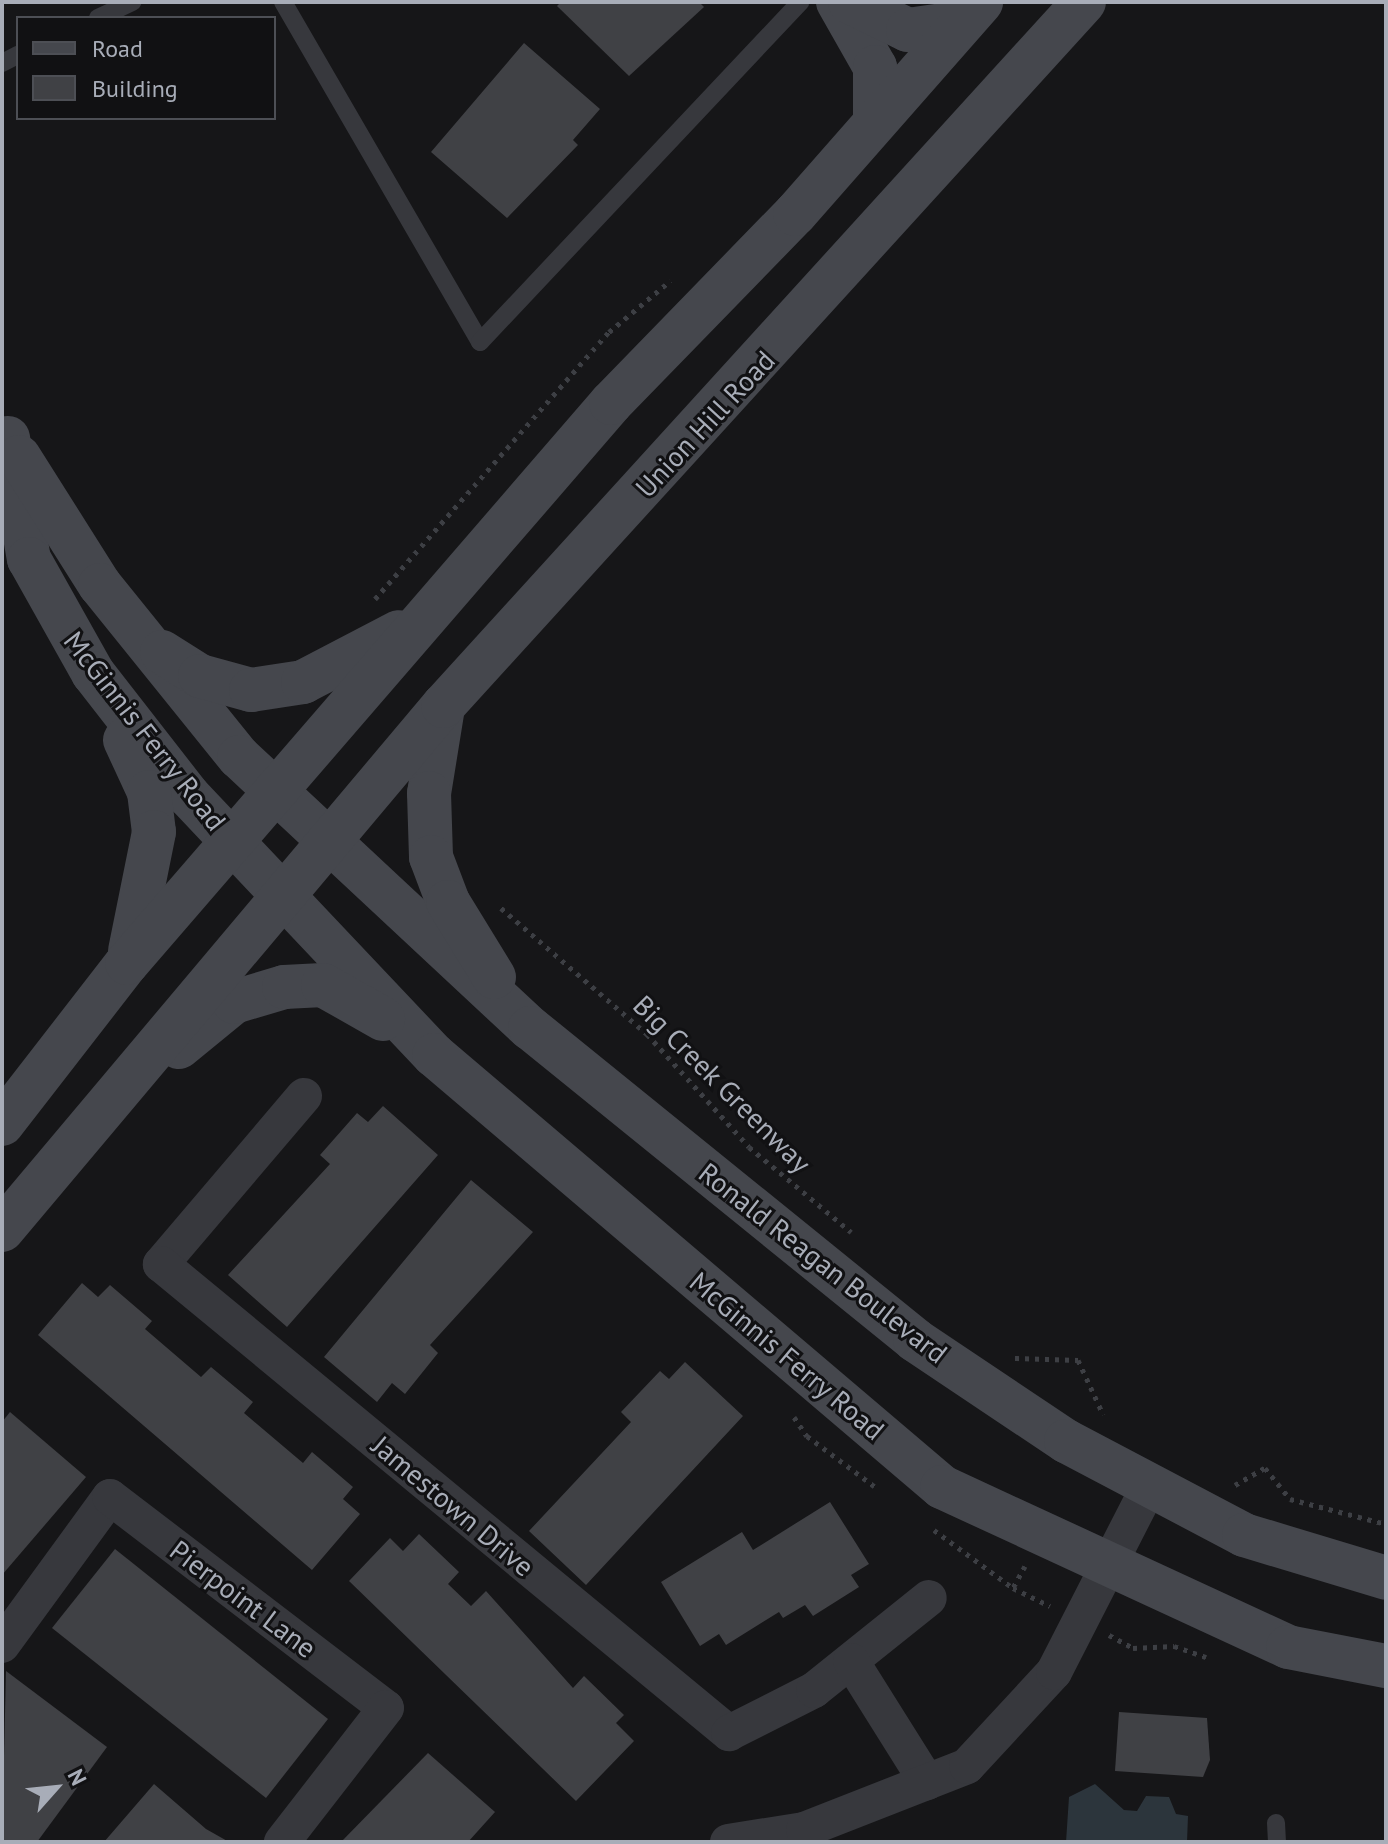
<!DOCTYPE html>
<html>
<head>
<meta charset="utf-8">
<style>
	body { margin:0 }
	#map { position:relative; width:1388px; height:1844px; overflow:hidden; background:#161618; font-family:"PT Sans",sans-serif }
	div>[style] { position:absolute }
	.water>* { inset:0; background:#2c353c }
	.building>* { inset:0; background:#404145 }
	.path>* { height:5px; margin-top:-2.5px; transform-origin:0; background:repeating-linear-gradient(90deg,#3d3f44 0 4px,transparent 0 10px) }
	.lane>* { height:18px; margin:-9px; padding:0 9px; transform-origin:9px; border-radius:9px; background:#37383d }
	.street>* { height:36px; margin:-18px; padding:0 18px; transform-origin:18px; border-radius:18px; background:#37383d }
	.secondary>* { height:44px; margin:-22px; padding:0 22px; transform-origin:22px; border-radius:22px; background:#45474d }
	span { translate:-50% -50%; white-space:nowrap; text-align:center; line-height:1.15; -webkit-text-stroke:6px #111113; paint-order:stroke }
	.street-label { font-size:28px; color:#a8adb8 }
	.frame { position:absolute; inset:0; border:4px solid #a8adb8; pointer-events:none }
	.legend { position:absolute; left:16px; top:16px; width:260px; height:104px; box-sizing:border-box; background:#111113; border:2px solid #4d4f55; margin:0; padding:10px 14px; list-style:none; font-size:24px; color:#a8adb8 }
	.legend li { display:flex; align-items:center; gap:16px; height:40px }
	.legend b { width:40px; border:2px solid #4d4f55 }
	.north { position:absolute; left:16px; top:1748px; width:80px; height:80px; -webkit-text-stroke:6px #111113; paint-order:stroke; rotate:63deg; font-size:22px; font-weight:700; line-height:32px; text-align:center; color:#a8adb8 }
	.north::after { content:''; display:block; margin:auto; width:28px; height:36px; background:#a8adb8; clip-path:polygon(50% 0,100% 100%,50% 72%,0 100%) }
</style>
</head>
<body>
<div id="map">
	<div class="water">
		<i style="clip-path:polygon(1095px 1784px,1124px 1810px,1137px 1811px,1146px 1796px,1169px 1797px,1176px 1814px,1188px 1816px,1187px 1842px,1066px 1842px,1069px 1797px)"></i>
	</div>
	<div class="building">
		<i style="clip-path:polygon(561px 2px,699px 2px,704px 7px,629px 76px,557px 6px)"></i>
		<i style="clip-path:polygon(524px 43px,600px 109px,573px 140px,578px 145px,507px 218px,431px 152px)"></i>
		<i style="clip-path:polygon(383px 1106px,438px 1155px,287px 1327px,228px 1275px,330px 1164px,320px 1155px,357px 1113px,368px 1122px)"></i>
		<i style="clip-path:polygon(471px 1180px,533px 1232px,430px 1345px,438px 1353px,405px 1394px,392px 1383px,377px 1402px,324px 1357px)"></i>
		<i style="clip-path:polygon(82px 1283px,98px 1297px,110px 1285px,152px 1321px,145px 1329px,201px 1377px,211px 1367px,253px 1402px,244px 1413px,303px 1463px,312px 1452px,353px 1487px,343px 1499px,360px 1514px,312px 1570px,38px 1335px)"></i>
		<i style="clip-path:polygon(685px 1362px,743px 1416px,586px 1585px,529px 1531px,631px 1422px,621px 1412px,660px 1371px,669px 1379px)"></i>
		<i style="clip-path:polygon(10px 1412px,86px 1477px,2px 1575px,2px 1422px)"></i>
		<i style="clip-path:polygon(830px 1502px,869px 1564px,851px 1575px,859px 1587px,813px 1616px,805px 1605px,783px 1618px,779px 1612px,726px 1645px,719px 1634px,700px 1646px,661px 1582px,742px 1532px,753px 1550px)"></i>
		<i style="clip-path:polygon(419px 1534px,459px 1572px,448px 1584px,471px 1606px,486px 1591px,573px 1688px,584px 1676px,624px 1715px,616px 1723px,634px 1741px,576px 1801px,349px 1581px,390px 1538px,403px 1551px)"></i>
		<i style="clip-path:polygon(115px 1549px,328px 1719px,266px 1798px,52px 1628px)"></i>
		<i style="clip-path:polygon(6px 1671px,107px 1747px,37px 1842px,2px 1842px)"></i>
		<i style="clip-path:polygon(1119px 1712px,1207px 1718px,1210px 1760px,1203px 1777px,1115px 1771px)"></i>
		<i style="clip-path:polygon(428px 1753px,495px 1812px,468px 1842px,341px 1842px)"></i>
		<i style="clip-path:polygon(154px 1784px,206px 1829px,229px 1842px,104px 1842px)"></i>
	</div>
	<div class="path">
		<i style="left:375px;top:599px;width:355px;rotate:-48.8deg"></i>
		<i style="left:609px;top:332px;width:80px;rotate:-39.9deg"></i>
		<i style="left:501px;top:908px;width:193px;rotate:40.8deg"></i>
		<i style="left:647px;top:1034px;width:152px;rotate:47.9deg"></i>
		<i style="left:749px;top:1147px;width:133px;rotate:39.8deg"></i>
		<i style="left:1015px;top:1358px;width:63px;rotate:1.8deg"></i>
		<i style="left:1078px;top:1360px;width:60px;rotate:65.2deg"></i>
		<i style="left:794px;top:1417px;width:23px;rotate:56deg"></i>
		<i style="left:807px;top:1436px;width:84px;rotate:36.7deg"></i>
		<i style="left:1235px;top:1485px;width:34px;rotate:-30deg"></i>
		<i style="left:1265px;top:1468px;width:40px;rotate:51deg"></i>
		<i style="left:1290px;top:1499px;width:99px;rotate:14.6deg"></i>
		<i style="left:934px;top:1530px;width:98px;rotate:36.3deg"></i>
		<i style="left:1025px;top:1566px;width:25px;rotate:119deg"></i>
		<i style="left:1013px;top:1588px;width:41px;rotate:25.9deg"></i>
		<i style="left:1109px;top:1635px;width:27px;rotate:28deg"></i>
		<i style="left:1133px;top:1648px;width:41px;rotate:-2.8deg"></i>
		<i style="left:1174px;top:1646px;width:34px;rotate:19deg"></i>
	</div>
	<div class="lane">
		<i style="left:283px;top:2px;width:393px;rotate:59.9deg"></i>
		<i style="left:480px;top:342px;width:467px;rotate:-46.7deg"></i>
		<i style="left:98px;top:18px;width:38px;rotate:-25deg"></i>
		<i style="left:2px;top:63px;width:18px;rotate:-27deg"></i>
		<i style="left:1276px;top:1823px;width:19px;rotate:87deg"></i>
	</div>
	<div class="street">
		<i style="left:304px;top:1096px;width:221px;rotate:130.4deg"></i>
		<i style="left:161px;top:1264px;width:737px;rotate:39.55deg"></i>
		<i style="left:729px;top:1733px;width:95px;rotate:-26.8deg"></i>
		<i style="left:814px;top:1690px;width:147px;rotate:-38.7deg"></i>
		<i style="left:2px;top:1645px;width:183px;rotate:-53.9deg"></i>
		<i style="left:110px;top:1497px;width:347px;rotate:37.4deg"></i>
		<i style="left:386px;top:1708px;width:170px;rotate:127.8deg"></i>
		<i style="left:851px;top:1661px;width:143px;rotate:57.9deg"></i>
		<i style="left:728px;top:1842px;width:77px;rotate:-9deg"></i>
		<i style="left:804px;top:1830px;width:175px;rotate:-21.4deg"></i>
		<i style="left:967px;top:1766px;width:128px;rotate:-47.2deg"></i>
		<i style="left:1054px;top:1672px;width:209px;rotate:-62.9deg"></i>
	</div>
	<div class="secondary">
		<i style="left:838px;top:2px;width:75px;rotate:60.4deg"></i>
		<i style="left:875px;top:67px;width:52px;rotate:90deg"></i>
		<i style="left:850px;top:2px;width:64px;rotate:25.8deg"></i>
		<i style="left:908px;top:30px;width:56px;rotate:-8.3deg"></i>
		<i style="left:8px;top:438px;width:123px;rotate:80.2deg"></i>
		<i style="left:29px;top:559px;width:131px;rotate:60.7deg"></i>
		<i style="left:93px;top:673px;width:155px;rotate:52.1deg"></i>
		<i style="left:188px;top:795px;width:358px;rotate:46.6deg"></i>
		<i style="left:434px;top:1055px;width:667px;rotate:40.38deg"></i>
		<i style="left:942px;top:1487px;width:381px;rotate:24.8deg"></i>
		<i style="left:1288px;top:1647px;width:100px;rotate:11deg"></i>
		<i style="left:19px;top:457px;width:151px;rotate:57.7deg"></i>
		<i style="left:100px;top:585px;width:221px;rotate:51.1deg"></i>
		<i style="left:239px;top:757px;width:398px;rotate:43deg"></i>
		<i style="left:530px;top:1028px;width:496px;rotate:39deg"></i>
		<i style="left:915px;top:1340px;width:182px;rotate:33.8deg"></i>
		<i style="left:1066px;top:1441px;width:201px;rotate:27.8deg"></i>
		<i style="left:1244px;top:1535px;width:148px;rotate:16.8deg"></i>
		<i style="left:162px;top:652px;width:45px;rotate:32.3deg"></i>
		<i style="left:200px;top:676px;width:53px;rotate:15.4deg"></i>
		<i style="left:251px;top:690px;width:53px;rotate:-8.7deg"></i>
		<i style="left:303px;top:682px;width:108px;rotate:-27.5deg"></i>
		<i style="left:443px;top:707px;width:87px;rotate:99.2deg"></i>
		<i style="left:429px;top:793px;width:64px;rotate:88.2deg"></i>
		<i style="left:431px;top:857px;width:48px;rotate:69.3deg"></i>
		<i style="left:448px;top:902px;width:88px;rotate:58.5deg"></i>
		<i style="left:125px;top:740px;width:57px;rotate:65.2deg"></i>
		<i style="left:149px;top:792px;width:40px;rotate:82.9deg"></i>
		<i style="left:154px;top:832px;width:121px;rotate:101.4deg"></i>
		<i style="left:179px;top:1047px;width:71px;rotate:-39.3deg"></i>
		<i style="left:234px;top:1002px;width:52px;rotate:-16.7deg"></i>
		<i style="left:284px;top:987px;width:39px;rotate:-3deg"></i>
		<i style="left:323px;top:985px;width:69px;rotate:29.5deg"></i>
		<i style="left:2px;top:1124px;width:204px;rotate:-52.2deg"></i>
		<i style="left:127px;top:963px;width:740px;rotate:-49.16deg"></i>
		<i style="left:611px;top:403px;width:264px;rotate:-45.8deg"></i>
		<i style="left:795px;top:214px;width:282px;rotate:-48.7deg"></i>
		<i style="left:2px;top:1230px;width:685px;rotate:-49.92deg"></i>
		<i style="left:443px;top:706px;width:952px;rotate:-47.68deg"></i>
	</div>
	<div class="street-label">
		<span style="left:705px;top:424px;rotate:-47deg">Union Hill Road</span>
		<span style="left:145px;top:731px;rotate:52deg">McGinnis Ferry Road</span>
		<span style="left:722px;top:1084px;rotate:45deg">Big Creek Greenway</span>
		<span style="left:823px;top:1263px;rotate:38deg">Ronald Reagan Boulevard</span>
		<span style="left:787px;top:1356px;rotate:40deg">McGinnis Ferry Road</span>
		<span style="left:453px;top:1506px;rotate:40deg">Jamestown Drive</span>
		<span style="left:243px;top:1599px;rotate:37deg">Pierpoint Lane</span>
	</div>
	<div class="frame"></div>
	<ul class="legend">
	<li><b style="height:10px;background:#45474d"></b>Road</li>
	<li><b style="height:22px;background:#404145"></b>Building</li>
	</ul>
	<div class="north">N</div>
</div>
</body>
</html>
